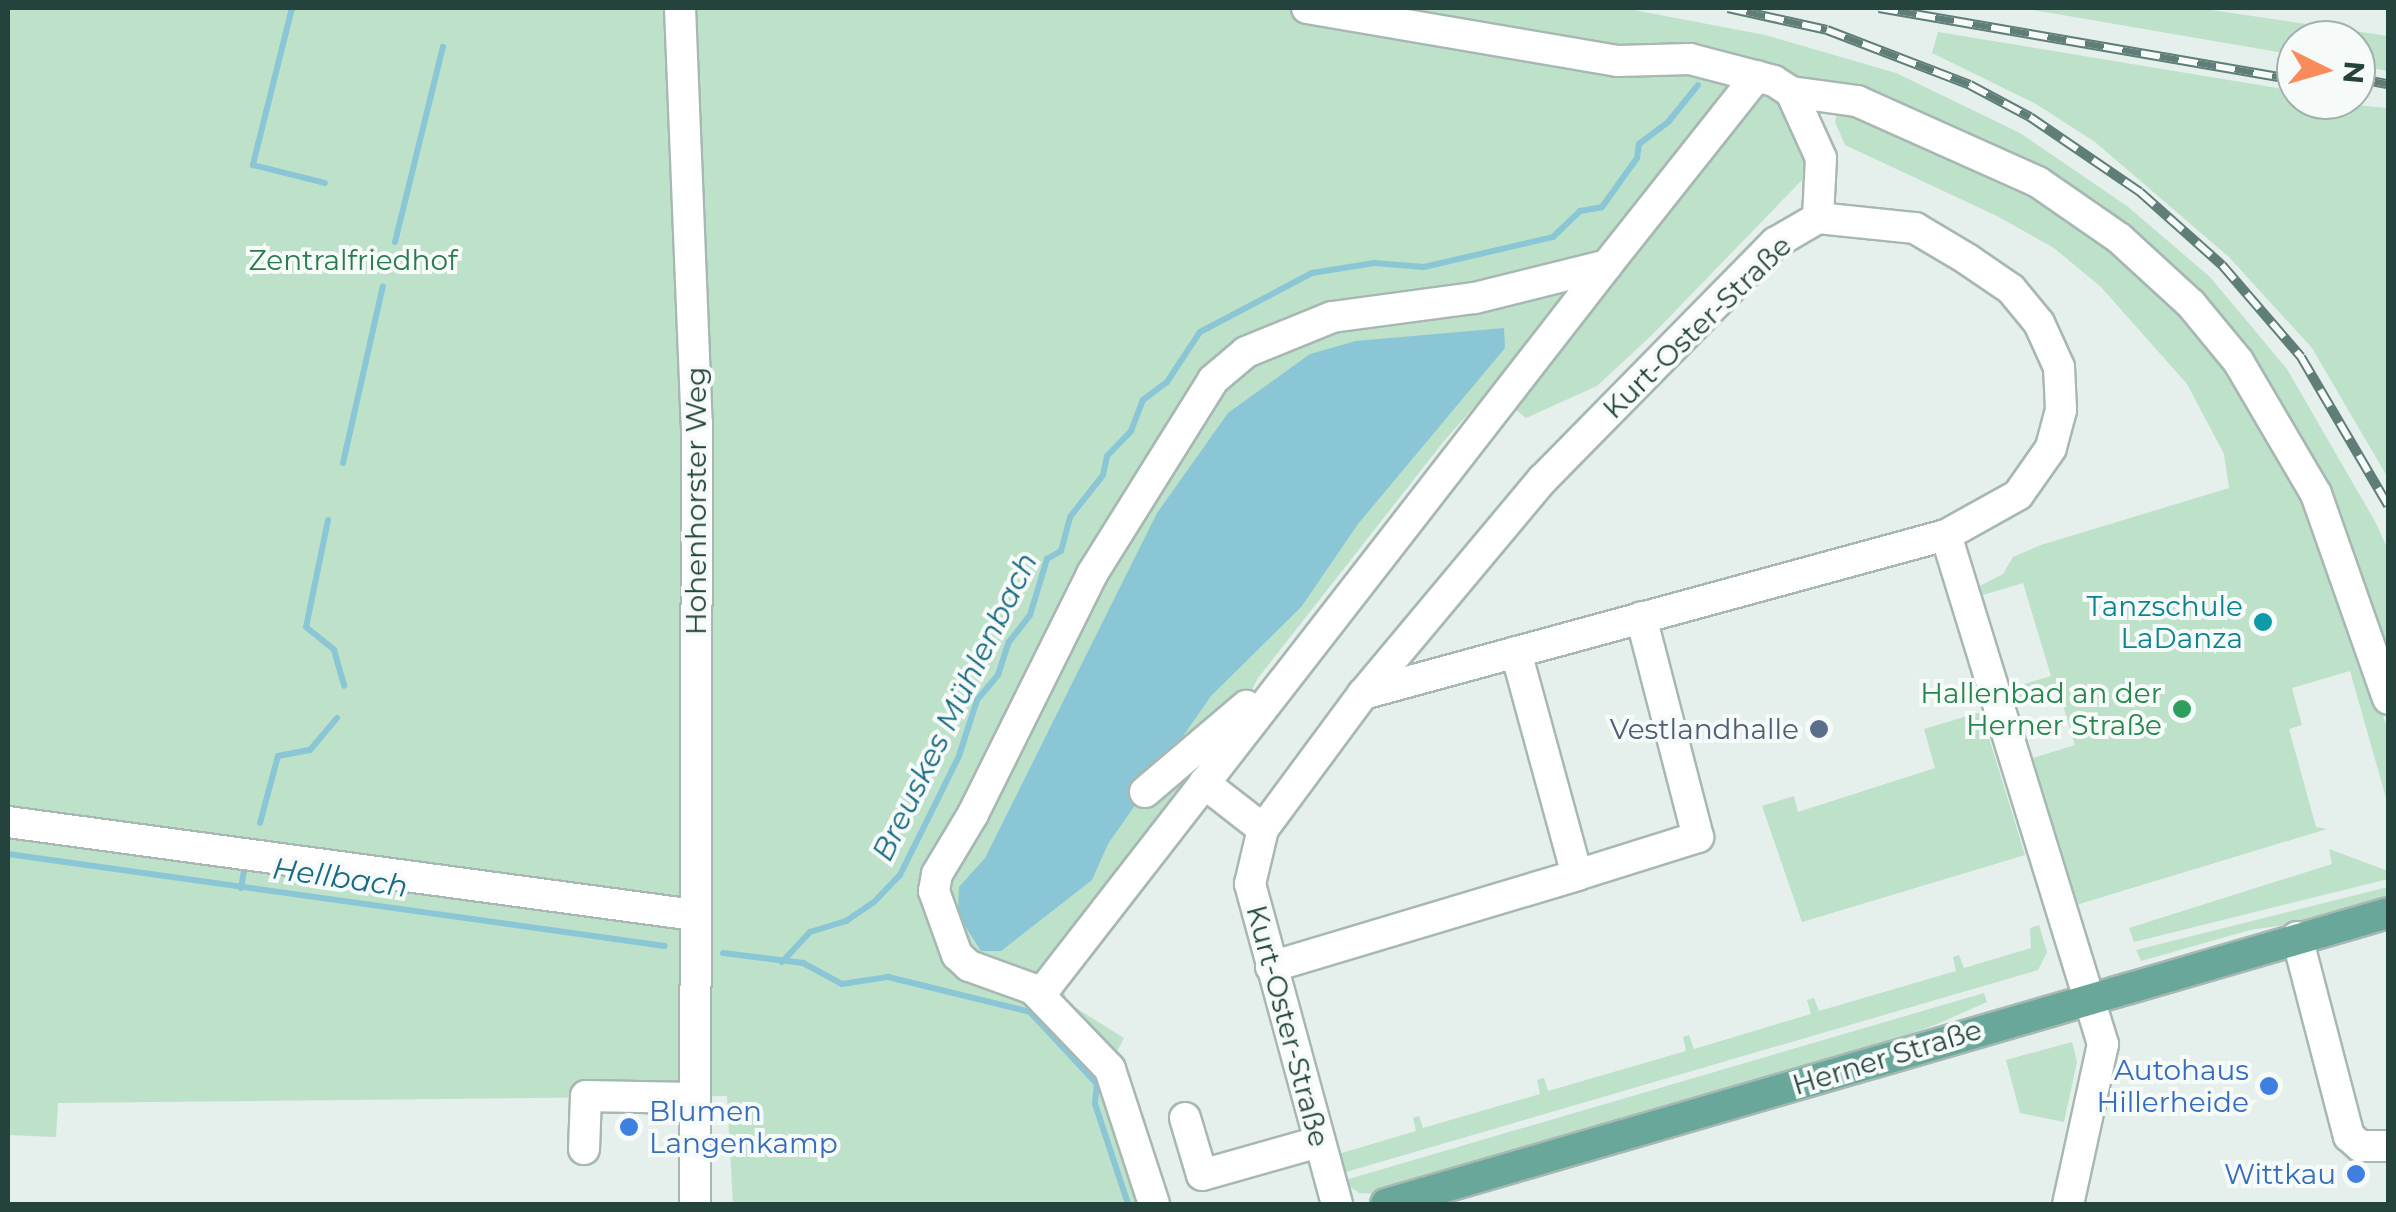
<!DOCTYPE html>
<html>
<head>
<meta charset="utf-8">
<style>
	body { margin:0 }
	#map { position:relative; width:2396px; height:1212px; overflow:hidden; background:#e5efeb; font-family:Montserrat,sans-serif }
	div>[style] { position:absolute }
	.green>* { inset:0; background:#bee1c9 }
	.water>* { inset:0; background:#8bc6d6 }
	.stream>* { height:6px; margin:-3px; padding:0 3px; transform-origin:3px; border-radius:3px; background:#8bc6d6 }
	.roads { filter:drop-shadow(2px 0 #a7b8b3) drop-shadow(-2px 0 #a7b8b3) drop-shadow(0 2px #a7b8b3) drop-shadow(0 -2px #a7b8b3) }
	.minor>* { height:30px; margin:-15px; padding:0 15px; transform-origin:15px; border-radius:15px; background:#fff }
	.major>* { height:30px; margin:-15px; padding:0 15px; transform-origin:15px; border-radius:15px; background:#68a79a }
	.rail>* { height:10px; margin-top:-5px; transform-origin:0; background:repeating-linear-gradient(90deg,#f6fbf9 0 19px,#5e7e77 0 38px); box-sizing:border-box; border-block:2px solid #5e7e77 }
	.dots>* { width:28px; height:28px; translate:-50% -50%; box-sizing:border-box; border:5px solid #f6fbf9; border-radius:50% }
	span { translate:-50% -50%; white-space:nowrap; text-align:center; line-height:1.15; -webkit-text-stroke:8px #f6fbf9; paint-order:stroke }
	.park-label { font-size:28px; color:#2a7c4f }
	.street-label { font-size:28px; color:#23433c }
	.culture-label { font-size:28px; color:#0d838f }
	.right { translate:-100% -50%; text-align:right }
	.leisure-label { font-size:28px; color:#27864d }
	.service-label { font-size:28px; color:#4e5e75 }
	.shop-label { font-size:28px; color:#366cbe }
	.left { translate:0 -50%; text-align:left }
	.water-label { font-size:30px; color:#196a83; font-style:italic }
	.frame { position:absolute; inset:0; border:10px solid #23433c; pointer-events:none }
	.north { position:absolute; left:2276px; top:20px; width:100px; height:100px; box-sizing:border-box; background:#f6fbf9; border:2px solid #a2b1ad; border-radius:50%; rotate:95deg; font-size:28px; font-weight:700; line-height:40px; text-align:center; color:#23433c }
	.north::after { content:''; display:block; margin:auto; width:35px; height:45px; background:#f98a5a; clip-path:polygon(50% 0,100% 100%,50% 72%,0 100%) }
</style>
</head>
<body>
<div id="map">
	<div class="green">
		<i style="clip-path:polygon(8px 8px,1623px 8px,1765px 35px,1896px 73px,2020px 133px,2127px 206px,2210px 277px,2287px 369px,2377px 525px,2388px 550px,2388px 675px,2322px 490px,2123px 233px,1866px 97px,1793px 110px,1807px 148px,1803px 179px,1652px 335px,1597px 386px,1526px 418px,1490px 389px,1444px 441px,1258px 678px,1187px 815px,1061px 983px,1068px 1003px,1124px 1038px,1113px 1059px,1160px 1204px,733px 1204px,727px 1096px,58px 1103px,56px 1137px,8px 1135px)"></i>
		<i style="clip-path:polygon(2022px 8px,2198px 8px,2388px 36px,2388px 71px,2356px 65px,2356px 40px,2296px 40px,2296px 55px)"></i>
		<i style="clip-path:polygon(1938px 32px,2296px 91px,2296px 100px,2388px 108px,2388px 478px,2312px 348px,2229px 257px,2095px 142px,2036px 104px,1932px 53px)"></i>
		<i style="clip-path:polygon(1839px 105px,2074px 212px,2235px 367px,2341px 571px,2388px 732px,2388px 805px,2350px 671px,2292px 688px,2302px 725px,2289px 729px,2316px 827px,2327px 829px,2076px 905px,2033px 758px,2075px 745px,2059px 692px,2016px 704px,2011px 688px,2051px 676px,2023px 583px,1983px 595px,1980px 586px,2003px 574px,2013px 557px,2041px 545px,2229px 488px,2224px 454px,2187px 384px,2101px 287px,2054px 248px,1997px 216px,1845px 145px,1835px 122px)"></i>
		<i style="clip-path:polygon(1981px 712px,2025px 855px,1802px 922px,1762px 806px,1794px 796px,1798px 812px,1935px 768px,1924px 729px)"></i>
		<i style="clip-path:polygon(2329px 849px,2388px 871px,2388px 879px,2134px 942px,2129px 928px,2332px 864px)"></i>
		<i style="clip-path:polygon(2388px 887px,2388px 901px,2319px 920px,2250px 930px,2141px 961px,2136px 950px)"></i>
		<i style="clip-path:polygon(2039px 925px,2047px 952px,2038px 970px,1339px 1174px,1335px 1155px,1416px 1131px,1413px 1118px,1419px 1116px,1423px 1128px,1540px 1094px,1537px 1080px,1544px 1078px,1548px 1091px,1686px 1051px,1683px 1037px,1689px 1035px,1694px 1049px,1811px 1014px,1807px 1000px,1814px 998px,1819px 1011px,1956px 971px,1953px 957px,1959px 955px,1964px 968px,2031px 948px,2030px 928px)"></i>
		<i style="clip-path:polygon(1984px 993px,1987px 1002px,1935px 1025px,1822px 1065px,1378px 1194px,1359px 1193px,1342px 1181px)"></i>
		<i style="clip-path:polygon(2072px 1042px,2077px 1062px,2064px 1122px,2020px 1113px,2006px 1060px)"></i>
	</div>
	<div class="water">
		<i style="clip-path:polygon(1504px 328px,1505px 348px,1358px 524px,1302px 606px,1211px 696px,1108px 844px,1092px 880px,1001px 951px,981px 951px,958px 915px,959px 887px,985px 858px,1157px 513px,1228px 413px,1310px 354px,1356px 341px)"></i>
	</div>
	<div class="stream">
		<i style="left:292px;top:8px;width:162px;rotate:104deg"></i>
		<i style="left:253px;top:165px;width:74px;rotate:14deg"></i>
		<i style="left:395px;top:242px;width:201px;rotate:-76.2deg"></i>
		<i style="left:343px;top:463px;width:181px;rotate:-77.3deg"></i>
		<i style="left:328px;top:520px;width:109px;rotate:101.6deg"></i>
		<i style="left:306px;top:627px;width:36px;rotate:39deg"></i>
		<i style="left:334px;top:650px;width:37px;rotate:74deg"></i>
		<i style="left:260px;top:823px;width:69px;rotate:-75deg"></i>
		<i style="left:278px;top:756px;width:33px;rotate:-11deg"></i>
		<i style="left:310px;top:750px;width:42px;rotate:-49.8deg"></i>
		<i style="left:8px;top:854px;width:663px;rotate:7.97deg"></i>
		<i style="left:241px;top:888px;width:17px;rotate:-80deg"></i>
		<i style="left:723px;top:953px;width:81px;rotate:7.1deg"></i>
		<i style="left:803px;top:963px;width:44px;rotate:28.3deg"></i>
		<i style="left:842px;top:984px;width:47px;rotate:-8.7deg"></i>
		<i style="left:888px;top:977px;width:146px;rotate:13.8deg"></i>
		<i style="left:1030px;top:1012px;width:98px;rotate:47.1deg"></i>
		<i style="left:1097px;top:1084px;width:20px;rotate:96deg"></i>
		<i style="left:1095px;top:1104px;width:105px;rotate:71.7deg"></i>
		<i style="left:782px;top:962px;width:41px;rotate:-47deg"></i>
		<i style="left:810px;top:932px;width:38px;rotate:-17deg"></i>
		<i style="left:846px;top:921px;width:32px;rotate:-34deg"></i>
		<i style="left:873px;top:903px;width:39px;rotate:-46deg"></i>
		<i style="left:900px;top:875px;width:133px;rotate:-63.6deg"></i>
		<i style="left:959px;top:756px;width:59px;rotate:-72.2deg"></i>
		<i style="left:977px;top:700px;width:33px;rotate:-50deg"></i>
		<i style="left:998px;top:675px;width:35px;rotate:-72deg"></i>
		<i style="left:1009px;top:642px;width:34px;rotate:-52deg"></i>
		<i style="left:1030px;top:615px;width:59px;rotate:-73.1deg"></i>
		<i style="left:1047px;top:559px;width:16px;rotate:-30deg"></i>
		<i style="left:1061px;top:551px;width:35px;rotate:-75deg"></i>
		<i style="left:1070px;top:517px;width:53px;rotate:-51.8deg"></i>
		<i style="left:1103px;top:475px;width:19px;rotate:-78deg"></i>
		<i style="left:1107px;top:456px;width:35px;rotate:-46deg"></i>
		<i style="left:1131px;top:431px;width:33px;rotate:-69deg"></i>
		<i style="left:1143px;top:400px;width:30px;rotate:-37deg"></i>
		<i style="left:1167px;top:382px;width:60px;rotate:-56.6deg"></i>
		<i style="left:1200px;top:332px;width:127px;rotate:-27.8deg"></i>
		<i style="left:1312px;top:273px;width:63px;rotate:-9.2deg"></i>
		<i style="left:1374px;top:263px;width:50px;rotate:4.6deg"></i>
		<i style="left:1424px;top:267px;width:132px;rotate:-13.1deg"></i>
		<i style="left:1553px;top:237px;width:37px;rotate:-44deg"></i>
		<i style="left:1580px;top:211px;width:22px;rotate:-10deg"></i>
		<i style="left:1602px;top:207px;width:60px;rotate:-54.5deg"></i>
		<i style="left:1637px;top:158px;width:14px;rotate:-82deg"></i>
		<i style="left:1639px;top:144px;width:38px;rotate:-37deg"></i>
		<i style="left:1669px;top:121px;width:46px;rotate:-51.1deg"></i>
	</div>
	<div class="roads">
		<div class="minor">
			<i style="left:680px;top:8px;width:415px;rotate:87.7deg"></i>
			<i style="left:697px;top:423px;width:781px;rotate:90.15deg"></i>
			<i style="left:1307px;top:8px;width:315px;rotate:9.7deg"></i>
			<i style="left:1618px;top:61px;width:72px;rotate:-1.6deg"></i>
			<i style="left:1690px;top:59px;width:87px;rotate:14.7deg"></i>
			<i style="left:1774px;top:81px;width:20px;rotate:33deg"></i>
			<i style="left:1791px;top:92px;width:72px;rotate:65.6deg"></i>
			<i style="left:1821px;top:158px;width:60px;rotate:92.9deg"></i>
			<i style="left:1791px;top:92px;width:67px;rotate:7.8deg"></i>
			<i style="left:1857px;top:101px;width:198px;rotate:24.1deg"></i>
			<i style="left:2038px;top:182px;width:98px;rotate:34.7deg"></i>
			<i style="left:2119px;top:238px;width:98px;rotate:42.5deg"></i>
			<i style="left:2191px;top:304px;width:74px;rotate:50.5deg"></i>
			<i style="left:2238px;top:361px;width:154px;rotate:59.6deg"></i>
			<i style="left:2316px;top:494px;width:217px;rotate:70.6deg"></i>
			<i style="left:1516px;top:652px;width:231px;rotate:74.7deg"></i>
			<i style="left:1577px;top:875px;width:127px;rotate:-17.4deg"></i>
			<i style="left:1698px;top:837px;width:227px;rotate:-104.5deg"></i>
			<i style="left:1363px;top:694px;width:604px;rotate:-15.26deg"></i>
			<i style="left:1204px;top:783px;width:75px;rotate:37.9deg"></i>
			<i style="left:1145px;top:792px;width:133px;rotate:-40.4deg"></i>
			<i style="left:8px;top:822px;width:692px;rotate:7.72deg"></i>
			<i style="left:2297px;top:937px;width:206px;rotate:75.4deg"></i>
			<i style="left:2349px;top:1136px;width:15px;rotate:42deg"></i>
			<i style="left:2360px;top:1146px;width:28px"></i>
			<i style="left:1271px;top:967px;width:320px;rotate:-16.7deg"></i>
			<i style="left:1040px;top:995px;width:924px;rotate:-52.16deg"></i>
			<i style="left:1185px;top:1118px;width:59px;rotate:73.4deg"></i>
			<i style="left:1202px;top:1175px;width:122px;rotate:-15.8deg"></i>
			<i style="left:584px;top:1149px;width:53px;rotate:-87.8deg"></i>
			<i style="left:586px;top:1096px;width:107px;rotate:1.1deg"></i>
			<i style="left:1154px;top:1204px;width:142px;rotate:-108.1deg"></i>
			<i style="left:1110px;top:1069px;width:111px;rotate:-133.9deg"></i>
			<i style="left:1033px;top:989px;width:68px;rotate:-160.2deg"></i>
			<i style="left:969px;top:966px;width:16px;rotate:-137deg"></i>
			<i style="left:957px;top:955px;width:68px;rotate:-109.8deg"></i>
			<i style="left:934px;top:891px;width:17px;rotate:-80deg"></i>
			<i style="left:937px;top:874px;width:70px;rotate:-59deg"></i>
			<i style="left:973px;top:814px;width:268px;rotate:-63.6deg"></i>
			<i style="left:1092px;top:574px;width:229px;rotate:-58deg"></i>
			<i style="left:1213px;top:380px;width:43px;rotate:-40.3deg"></i>
			<i style="left:1246px;top:352px;width:93px;rotate:-22.1deg"></i>
			<i style="left:1332px;top:317px;width:144px;rotate:-7.6deg"></i>
			<i style="left:1475px;top:298px;width:136px;rotate:-14deg"></i>
			<i style="left:1607px;top:265px;width:241px;rotate:-51.6deg"></i>
			<i style="left:1337px;top:1204px;width:332px;rotate:-105.2deg"></i>
			<i style="left:1250px;top:884px;width:57px;rotate:-76.7deg"></i>
			<i style="left:1263px;top:829px;width:168px;rotate:-53.5deg"></i>
			<i style="left:1363px;top:694px;width:280px;rotate:-50.1deg"></i>
			<i style="left:1543px;top:479px;width:331px;rotate:-45.5deg"></i>
			<i style="left:1775px;top:243px;width:50px;rotate:-30.2deg"></i>
			<i style="left:1818px;top:218px;width:98px;rotate:5.9deg"></i>
			<i style="left:1915px;top:228px;width:61px;rotate:30.8deg"></i>
			<i style="left:1967px;top:259px;width:53px;rotate:34.3deg"></i>
			<i style="left:2011px;top:289px;width:44px;rotate:50.5deg"></i>
			<i style="left:2039px;top:323px;width:48px;rotate:65.6deg"></i>
			<i style="left:2059px;top:367px;width:43px;rotate:87.3deg"></i>
			<i style="left:2061px;top:410px;width:39px;rotate:105deg"></i>
			<i style="left:2051px;top:448px;width:57px;rotate:125.1deg"></i>
			<i style="left:2018px;top:495px;width:82px;rotate:150.9deg"></i>
			<i style="left:1946px;top:535px;width:533px;rotate:72.86deg"></i>
			<i style="left:2103px;top:1044px;width:164px;rotate:102.3deg"></i>
		</div>
		<div class="major">
			<i style="left:1386px;top:1204px;width:1043px;rotate:-16.19deg"></i>
		</div>
	</div>
	<div class="rail">
		<i style="left:1728px;top:8px;width:101px;rotate:12.5deg"></i>
		<i style="left:1827px;top:30px;width:153px;rotate:21deg"></i>
		<i style="left:1970px;top:85px;width:68px;rotate:28.1deg"></i>
		<i style="left:2030px;top:117px;width:133px;rotate:34.3deg"></i>
		<i style="left:2140px;top:192px;width:110px;rotate:41.7deg"></i>
		<i style="left:2222px;top:265px;width:121px;rotate:49.3deg"></i>
		<i style="left:2301px;top:357px;width:172px;rotate:59.6deg"></i>
		<i style="left:1879px;top:8px;width:423px;rotate:9.8deg"></i>
		<i style="left:2356px;top:78px;width:33px;rotate:11deg"></i>
	</div>
	<div class="dots">
		<i style="left:2263px;top:622px;background:#0f9aa8"></i>
		<i style="left:2182px;top:709px;background:#2e9e5b"></i>
		<i style="left:1819px;top:729px;background:#5c6f8a"></i>
		<i style="left:2269px;top:1086px;background:#3f7fe0"></i>
		<i style="left:629px;top:1127px;background:#3f7fe0"></i>
		<i style="left:2356px;top:1174px;background:#3f7fe0"></i>
	</div>
	<div class="park-label">
		<span style="left:353px;top:260px">Zentralfriedhof</span>
	</div>
	<div class="street-label">
		<span style="left:1697px;top:327px;rotate:-44deg">Kurt-Oster-Straße</span>
		<span style="left:696px;top:501px;rotate:-90deg">Hohenhorster Weg</span>
		<span style="left:1288px;top:1026px;rotate:75deg">Kurt-Oster-Straße</span>
		<span style="left:1887px;top:1057px;rotate:-17deg">Herner Straße</span>
	</div>
	<div class="culture-label">
		<span class="right" style="left:2243px;top:622px">Tanzschule<br>LaDanza</span>
	</div>
	<div class="leisure-label">
		<span class="right" style="left:2162px;top:709px">Hallenbad an der<br>Herner Straße</span>
	</div>
	<div class="service-label">
		<span class="right" style="left:1799px;top:729px">Vestlandhalle</span>
	</div>
	<div class="shop-label">
		<span class="right" style="left:2249px;top:1086px">Autohaus<br>Hillerheide</span>
		<span class="left" style="left:649px;top:1127px">Blumen<br>Langenkamp</span>
		<span class="right" style="left:2336px;top:1174px">Wittkau</span>
	</div>
	<div class="water-label">
		<span style="left:955px;top:707px;rotate:-64deg">Breuskes Mühlenbach</span>
		<span style="left:340px;top:878px;rotate:8deg">Hellbach</span>
	</div>
	<div class="frame"></div>
	<div class="north">N</div>
</div>
</body>
</html>
